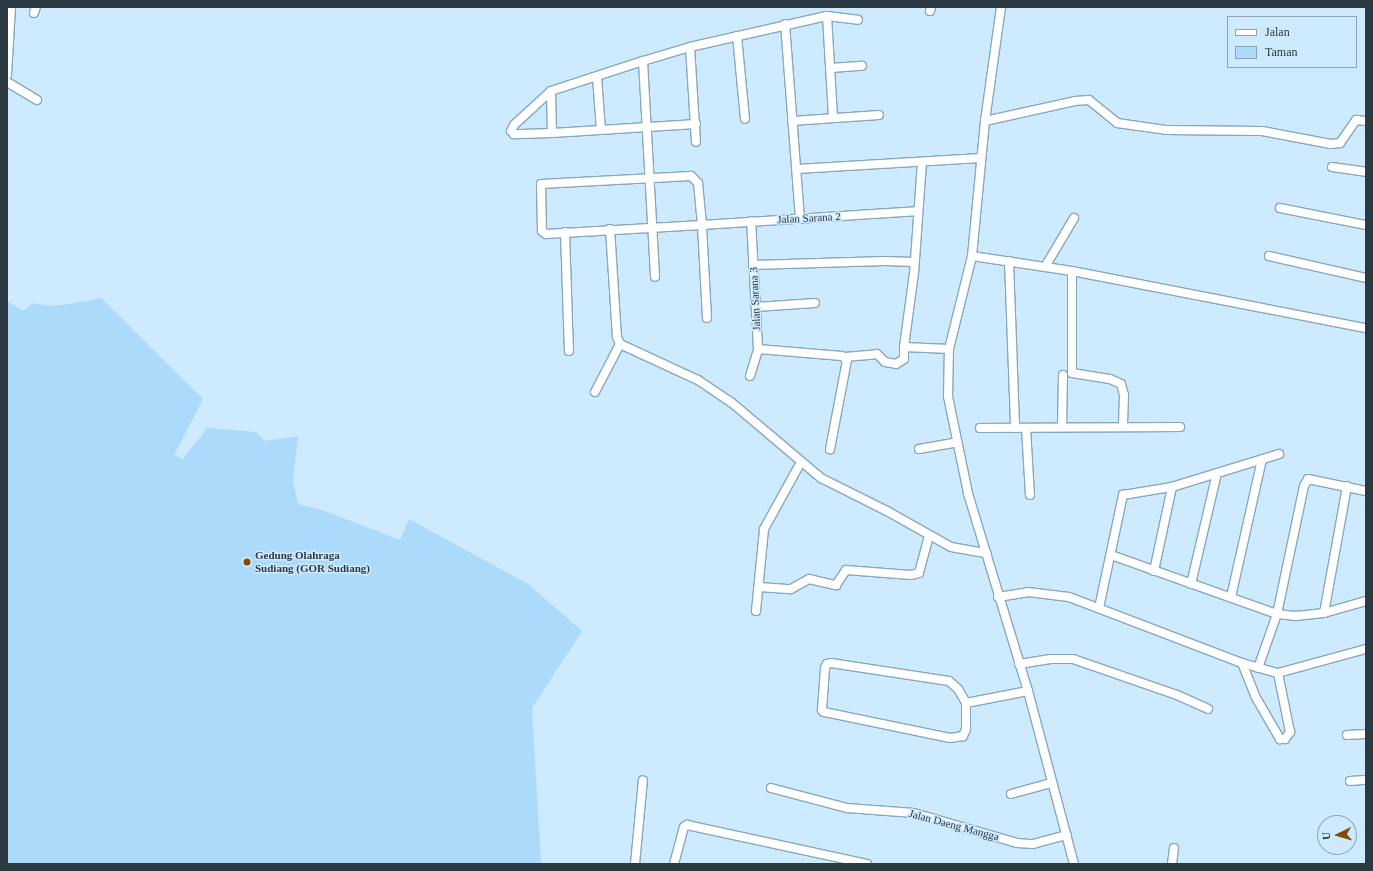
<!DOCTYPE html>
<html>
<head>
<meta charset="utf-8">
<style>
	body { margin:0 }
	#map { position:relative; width:1373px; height:871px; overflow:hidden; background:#ceeafe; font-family:Georgia,serif }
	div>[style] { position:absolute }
	.green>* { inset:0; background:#abdafb }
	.roads { filter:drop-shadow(1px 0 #86a8bf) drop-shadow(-1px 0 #86a8bf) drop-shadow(0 1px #86a8bf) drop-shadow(0 -1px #86a8bf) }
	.minor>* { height:8px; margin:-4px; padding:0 4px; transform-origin:4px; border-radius:4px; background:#fff }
	.dots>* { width:11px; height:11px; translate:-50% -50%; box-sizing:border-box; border:2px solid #ceeafe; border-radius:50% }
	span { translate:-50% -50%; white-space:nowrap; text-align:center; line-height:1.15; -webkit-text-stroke:3px #ceeafe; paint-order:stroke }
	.street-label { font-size:11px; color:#2b3943 }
	.poi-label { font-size:11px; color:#2b3943; font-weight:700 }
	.left { translate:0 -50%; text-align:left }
	.frame { position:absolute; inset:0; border:8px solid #2b3943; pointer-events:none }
	.legend { position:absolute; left:1227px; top:16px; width:130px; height:52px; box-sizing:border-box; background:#ceeafe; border:1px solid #8da3b3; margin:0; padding:5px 7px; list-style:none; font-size:12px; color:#2b3943 }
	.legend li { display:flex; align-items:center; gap:8px; height:20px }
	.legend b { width:20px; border:1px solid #8da3b3 }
	.north { position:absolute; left:1317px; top:815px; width:40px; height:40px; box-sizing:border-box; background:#ceeafe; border:1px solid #8da3b3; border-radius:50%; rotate:265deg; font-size:11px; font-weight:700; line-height:16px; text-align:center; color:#2b3943 }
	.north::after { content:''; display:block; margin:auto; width:14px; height:18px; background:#864907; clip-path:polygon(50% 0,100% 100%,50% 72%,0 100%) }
</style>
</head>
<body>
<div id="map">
	<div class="green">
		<i style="clip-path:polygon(101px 298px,203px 399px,174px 455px,183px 459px,207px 428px,256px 432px,265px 441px,298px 436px,293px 481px,298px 504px,325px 511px,400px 540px,409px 519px,528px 584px,582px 631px,532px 708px,541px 864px,7px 864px,7px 301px,23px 311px,33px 303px,49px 306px,70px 304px)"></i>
	</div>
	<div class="roads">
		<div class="minor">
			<i style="left:930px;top:11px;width:4px;rotate:-76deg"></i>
			<i style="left:34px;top:13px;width:6px;rotate:-72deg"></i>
			<i style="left:827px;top:16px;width:102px;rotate:86.6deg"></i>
			<i style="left:785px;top:24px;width:195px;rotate:85.6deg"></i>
			<i style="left:737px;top:36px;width:83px;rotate:84.5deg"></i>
			<i style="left:690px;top:47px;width:95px;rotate:86.4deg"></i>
			<i style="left:643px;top:61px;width:216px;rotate:86.8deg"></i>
			<i style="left:831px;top:68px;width:31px;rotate:-4deg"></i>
			<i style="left:7px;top:75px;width:68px;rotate:-86.6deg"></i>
			<i style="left:597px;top:77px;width:53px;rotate:85.7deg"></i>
			<i style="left:7px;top:82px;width:35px;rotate:31deg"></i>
			<i style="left:551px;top:91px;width:42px;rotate:88.6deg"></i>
			<i style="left:792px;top:121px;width:87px;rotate:-3.9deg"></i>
			<i style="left:985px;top:121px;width:115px;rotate:-82deg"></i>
			<i style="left:696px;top:124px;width:144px;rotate:176.4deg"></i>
			<i style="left:552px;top:133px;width:38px;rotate:178deg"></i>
			<i style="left:514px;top:134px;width:4px;rotate:-135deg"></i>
			<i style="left:511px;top:131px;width:7px;rotate:-63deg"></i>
			<i style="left:514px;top:125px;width:50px;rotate:-42.6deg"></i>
			<i style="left:551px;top:91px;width:97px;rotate:-18.1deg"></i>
			<i style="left:643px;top:61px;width:49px;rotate:-16.6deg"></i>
			<i style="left:690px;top:47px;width:140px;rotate:-12.8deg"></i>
			<i style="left:827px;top:16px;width:31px;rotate:7deg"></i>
			<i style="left:922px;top:162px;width:111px;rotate:94.1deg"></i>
			<i style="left:914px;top:273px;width:75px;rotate:97.7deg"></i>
			<i style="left:904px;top:347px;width:45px;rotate:2.5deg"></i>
			<i style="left:1332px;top:167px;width:34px;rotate:8deg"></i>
			<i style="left:797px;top:169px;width:184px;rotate:-3.4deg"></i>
			<i style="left:1280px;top:208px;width:88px;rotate:11.2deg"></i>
			<i style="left:610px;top:229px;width:108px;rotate:86.3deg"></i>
			<i style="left:617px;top:337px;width:8px;rotate:67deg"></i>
			<i style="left:620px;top:344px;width:86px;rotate:24.8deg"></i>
			<i style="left:698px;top:380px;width:40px;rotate:34deg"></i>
			<i style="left:731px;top:402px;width:118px;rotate:40.2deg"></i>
			<i style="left:821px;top:478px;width:74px;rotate:26.6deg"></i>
			<i style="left:887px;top:511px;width:73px;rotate:29.4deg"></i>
			<i style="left:951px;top:547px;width:36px;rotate:10deg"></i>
			<i style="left:565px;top:232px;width:119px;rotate:88.1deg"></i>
			<i style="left:972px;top:256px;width:101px;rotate:8.5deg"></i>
			<i style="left:1072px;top:271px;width:299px;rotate:11deg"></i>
			<i style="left:1269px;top:256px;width:99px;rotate:12.8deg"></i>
			<i style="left:1009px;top:261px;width:167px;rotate:87.9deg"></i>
			<i style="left:753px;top:265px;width:132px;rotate:-1.7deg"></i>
			<i style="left:885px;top:261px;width:29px;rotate:2deg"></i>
			<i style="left:1045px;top:267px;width:57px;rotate:-59.4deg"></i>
			<i style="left:1072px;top:271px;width:102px;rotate:90deg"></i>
			<i style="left:1072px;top:373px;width:38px;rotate:9deg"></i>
			<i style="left:1110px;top:379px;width:12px;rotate:24deg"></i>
			<i style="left:1121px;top:384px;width:11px;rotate:75deg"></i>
			<i style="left:1124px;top:395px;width:32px;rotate:92deg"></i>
			<i style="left:756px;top:307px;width:59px;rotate:-3.9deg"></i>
			<i style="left:707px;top:318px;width:93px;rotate:-93.1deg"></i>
			<i style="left:702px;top:225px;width:42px;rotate:-95.4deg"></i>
			<i style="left:698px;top:183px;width:10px;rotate:-135deg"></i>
			<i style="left:691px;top:176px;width:150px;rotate:176.9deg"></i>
			<i style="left:541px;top:184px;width:47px;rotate:88.8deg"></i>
			<i style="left:542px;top:231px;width:5px;rotate:37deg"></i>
			<i style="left:546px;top:234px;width:156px;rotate:-3.3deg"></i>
			<i style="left:702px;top:225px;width:214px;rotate:-3.7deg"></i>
			<i style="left:758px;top:349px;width:84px;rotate:4.8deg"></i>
			<i style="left:842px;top:356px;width:6px;rotate:39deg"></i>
			<i style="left:847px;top:360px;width:91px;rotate:100.8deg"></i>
			<i style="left:845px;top:357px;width:32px;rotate:-5deg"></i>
			<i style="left:877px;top:354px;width:11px;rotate:45deg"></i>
			<i style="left:885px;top:362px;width:11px;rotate:10deg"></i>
			<i style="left:896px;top:364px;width:9px;rotate:-32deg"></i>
			<i style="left:904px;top:359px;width:12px;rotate:-90deg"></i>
			<i style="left:750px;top:376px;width:28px;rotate:-73deg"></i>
			<i style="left:758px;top:349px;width:128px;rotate:-93.1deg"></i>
			<i style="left:595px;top:392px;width:54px;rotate:-62.5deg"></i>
			<i style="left:1062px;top:427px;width:52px;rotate:-88.9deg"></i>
			<i style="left:980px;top:428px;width:200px;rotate:-0.3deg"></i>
			<i style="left:1026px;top:428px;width:67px;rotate:86.6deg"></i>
			<i style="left:919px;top:449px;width:39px;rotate:-10deg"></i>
			<i style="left:1111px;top:555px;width:176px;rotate:19.6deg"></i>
			<i style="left:1277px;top:614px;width:19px;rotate:6deg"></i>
			<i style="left:1296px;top:616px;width:28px;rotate:-6deg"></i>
			<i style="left:1324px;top:613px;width:44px;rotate:-15.9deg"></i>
			<i style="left:1154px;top:571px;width:86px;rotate:-77.9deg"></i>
			<i style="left:1191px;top:584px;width:114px;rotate:-76.8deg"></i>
			<i style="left:759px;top:587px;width:32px;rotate:4deg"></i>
			<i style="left:791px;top:589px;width:21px;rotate:-29deg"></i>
			<i style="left:809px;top:579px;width:28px;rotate:13deg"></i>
			<i style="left:836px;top:585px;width:18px;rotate:-56deg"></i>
			<i style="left:846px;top:570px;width:65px;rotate:4.4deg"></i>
			<i style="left:911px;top:575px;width:8px;rotate:-14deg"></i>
			<i style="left:919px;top:573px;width:39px;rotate:-75deg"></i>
			<i style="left:998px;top:597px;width:30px;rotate:-9deg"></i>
			<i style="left:1028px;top:592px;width:41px;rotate:7deg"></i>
			<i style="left:1069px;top:597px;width:185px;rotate:20.9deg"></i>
			<i style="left:1242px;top:663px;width:37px;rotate:16deg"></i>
			<i style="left:1278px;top:673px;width:91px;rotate:-15.3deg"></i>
			<i style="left:1231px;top:597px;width:141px;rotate:-77.3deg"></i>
			<i style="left:1099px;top:608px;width:116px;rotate:-78deg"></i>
			<i style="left:1123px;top:495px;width:50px;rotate:-9.3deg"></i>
			<i style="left:1172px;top:487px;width:112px;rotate:-17.1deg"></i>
			<i style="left:756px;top:611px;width:82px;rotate:-84.4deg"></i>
			<i style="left:764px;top:529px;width:77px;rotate:-61.1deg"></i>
			<i style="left:1324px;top:613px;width:129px;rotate:-79.7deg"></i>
			<i style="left:831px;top:663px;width:119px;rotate:8.7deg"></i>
			<i style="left:949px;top:681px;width:12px;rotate:42deg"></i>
			<i style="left:958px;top:689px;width:16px;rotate:60deg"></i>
			<i style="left:966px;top:703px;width:26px;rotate:90deg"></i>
			<i style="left:966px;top:729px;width:8px;rotate:113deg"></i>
			<i style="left:963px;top:736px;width:13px;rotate:171deg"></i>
			<i style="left:950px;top:738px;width:129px;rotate:-168.3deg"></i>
			<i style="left:824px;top:712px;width:3px;rotate:-135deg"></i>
			<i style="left:822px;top:710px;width:42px;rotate:-85.9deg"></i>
			<i style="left:825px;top:668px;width:4px;rotate:-63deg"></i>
			<i style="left:827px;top:664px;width:4px;rotate:-14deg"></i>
			<i style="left:1242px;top:663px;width:35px;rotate:68deg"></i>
			<i style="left:1255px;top:696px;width:50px;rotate:59.8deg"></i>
			<i style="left:1280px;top:739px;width:5px"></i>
			<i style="left:1285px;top:739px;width:9px;rotate:-54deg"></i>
			<i style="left:1290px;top:732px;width:60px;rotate:-101.5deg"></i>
			<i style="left:1019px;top:664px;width:32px;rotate:-9deg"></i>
			<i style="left:1051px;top:659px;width:22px"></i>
			<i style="left:1073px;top:659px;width:110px;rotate:19.1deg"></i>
			<i style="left:1177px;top:695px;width:34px;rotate:24deg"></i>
			<i style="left:1258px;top:668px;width:57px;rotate:-70.6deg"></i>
			<i style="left:1277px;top:614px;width:131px;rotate:-78.1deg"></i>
			<i style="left:1304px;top:486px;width:8px;rotate:-60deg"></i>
			<i style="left:1308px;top:479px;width:59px;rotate:11.7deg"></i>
			<i style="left:966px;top:703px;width:63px;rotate:-11deg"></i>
			<i style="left:1347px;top:735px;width:19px;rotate:-3deg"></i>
			<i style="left:1350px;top:781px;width:16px;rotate:-4deg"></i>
			<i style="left:771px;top:788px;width:79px;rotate:14.7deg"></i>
			<i style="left:847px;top:808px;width:67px;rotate:4.3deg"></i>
			<i style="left:914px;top:813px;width:107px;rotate:16.2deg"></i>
			<i style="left:1017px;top:843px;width:16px;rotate:4deg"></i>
			<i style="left:1033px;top:844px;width:35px;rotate:-15deg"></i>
			<i style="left:1011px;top:794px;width:41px;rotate:-15.4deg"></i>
			<i style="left:635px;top:864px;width:84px;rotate:-84.6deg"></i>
			<i style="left:674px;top:864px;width:38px;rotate:-75deg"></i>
			<i style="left:684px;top:827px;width:4px;rotate:-34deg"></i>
			<i style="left:687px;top:825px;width:184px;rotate:12.2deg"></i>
			<i style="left:1074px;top:864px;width:179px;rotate:-104.9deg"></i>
			<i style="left:1028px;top:691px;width:207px;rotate:-106.9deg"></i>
			<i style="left:968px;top:493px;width:99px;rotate:-101.7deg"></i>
			<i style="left:948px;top:396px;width:47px;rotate:-88.8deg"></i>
			<i style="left:949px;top:349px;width:96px;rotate:-76.1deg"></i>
			<i style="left:972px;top:256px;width:136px;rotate:-84.5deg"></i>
			<i style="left:985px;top:121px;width:92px;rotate:-12.5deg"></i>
			<i style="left:1075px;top:101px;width:14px;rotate:-4deg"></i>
			<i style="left:1089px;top:100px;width:36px;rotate:39deg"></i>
			<i style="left:1117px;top:123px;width:49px;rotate:8.1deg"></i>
			<i style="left:1166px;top:130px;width:96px;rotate:0.6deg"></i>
			<i style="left:1262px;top:131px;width:70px;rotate:10.7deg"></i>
			<i style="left:1331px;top:144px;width:9px;rotate:-6deg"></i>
			<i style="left:1340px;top:143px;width:28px;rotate:-55deg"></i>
			<i style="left:1356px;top:120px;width:10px;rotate:6deg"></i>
			<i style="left:1172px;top:864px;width:16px;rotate:-83deg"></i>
		</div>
	</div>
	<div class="dots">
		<i style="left:247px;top:562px;background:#864907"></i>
	</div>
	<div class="street-label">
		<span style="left:809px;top:218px;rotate:-3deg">Jalan Sarana 2</span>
		<span style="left:755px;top:299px;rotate:-93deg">Jalan Sarana 3</span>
		<span style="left:954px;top:825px;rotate:15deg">Jalan Daeng Mangga</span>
	</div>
	<div class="poi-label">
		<span class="left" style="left:255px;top:562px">Gedung Olahraga<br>Sudiang (GOR Sudiang)</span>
	</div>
	<div class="frame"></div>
	<ul class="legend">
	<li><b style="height:5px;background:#fff"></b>Jalan</li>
	<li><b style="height:11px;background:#abdafb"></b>Taman</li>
	</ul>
	<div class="north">U</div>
</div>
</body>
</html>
